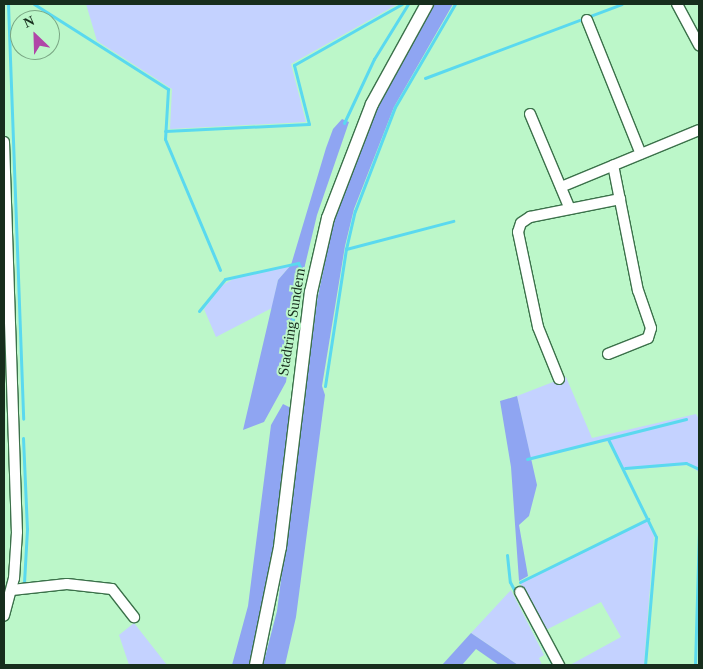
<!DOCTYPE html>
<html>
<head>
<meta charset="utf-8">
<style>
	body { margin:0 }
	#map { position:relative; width:703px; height:669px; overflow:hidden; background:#bcf7c9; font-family:Georgia,serif }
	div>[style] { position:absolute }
	.green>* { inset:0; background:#c4d2ff }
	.forest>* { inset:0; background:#8fa5f2 }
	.stream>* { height:3px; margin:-1.5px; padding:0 1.5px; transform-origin:1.5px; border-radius:1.5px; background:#5ad9ef }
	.roads { filter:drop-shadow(1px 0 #3b714a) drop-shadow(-1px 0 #3b714a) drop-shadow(0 1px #3b714a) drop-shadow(0 -1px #3b714a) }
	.minor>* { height:10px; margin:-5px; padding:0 5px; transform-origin:5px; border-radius:5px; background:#fff }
	.major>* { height:12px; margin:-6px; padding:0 6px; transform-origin:6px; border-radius:6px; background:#fff }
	span { translate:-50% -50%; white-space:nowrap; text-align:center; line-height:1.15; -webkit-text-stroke:4px #bcf7c9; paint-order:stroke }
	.street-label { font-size:15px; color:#172e1d }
	.frame { position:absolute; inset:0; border:5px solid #172e1d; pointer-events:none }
	.north { position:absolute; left:10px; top:10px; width:50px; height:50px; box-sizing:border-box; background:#bcf7c9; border:1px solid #7aa784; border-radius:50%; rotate:336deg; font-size:14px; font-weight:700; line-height:20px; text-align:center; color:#172e1d }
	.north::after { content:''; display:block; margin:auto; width:18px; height:22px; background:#b046a7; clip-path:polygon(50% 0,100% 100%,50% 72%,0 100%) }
</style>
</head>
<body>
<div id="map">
	<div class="green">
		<i style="clip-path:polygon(86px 4px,398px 4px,291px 64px,306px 122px,170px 129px,172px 89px,97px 41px)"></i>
		<i style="clip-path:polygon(291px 265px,278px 280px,272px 308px,216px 337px,204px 309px,221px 286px,235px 278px)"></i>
		<i style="clip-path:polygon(566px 377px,592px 438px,696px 414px,699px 419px,699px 472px,688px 465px,624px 470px,607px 441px,531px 460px,517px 396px)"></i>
		<i style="clip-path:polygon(647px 521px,654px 536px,644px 665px,570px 665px,621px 637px,601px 602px,544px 631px,520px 583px)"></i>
		<i style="clip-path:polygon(511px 590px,544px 655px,539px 658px,542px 665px,518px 665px,471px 633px)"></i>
		<i style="clip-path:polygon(134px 623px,167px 665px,129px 665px,119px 635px)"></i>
	</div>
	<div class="forest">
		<i style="clip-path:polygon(434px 4px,453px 4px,394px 107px,354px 209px,345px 246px,322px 386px,325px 395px,296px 617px,285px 665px,263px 665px,277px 611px,317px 301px,333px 223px,375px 108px)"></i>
		<i style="clip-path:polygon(342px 119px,349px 122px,317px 215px,300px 286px,286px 382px,264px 422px,243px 430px,278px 280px,291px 265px,326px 148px,333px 129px)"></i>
		<i style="clip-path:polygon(517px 396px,537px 485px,529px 516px,519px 525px,528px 576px,519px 581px,511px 467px,500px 401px)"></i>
		<i style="clip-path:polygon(283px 404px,291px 408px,280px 513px,264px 610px,249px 665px,232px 665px,248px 606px,271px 425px)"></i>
		<i style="clip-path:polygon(471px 633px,518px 665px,499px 665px,476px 649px,462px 665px,442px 665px)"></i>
	</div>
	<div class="stream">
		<i style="left:8px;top:4px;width:415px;rotate:87.9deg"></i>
		<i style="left:34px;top:4px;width:159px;rotate:32.4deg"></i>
		<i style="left:168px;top:89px;width:50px;rotate:93.4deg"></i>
		<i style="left:165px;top:139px;width:142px;rotate:67.2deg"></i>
		<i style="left:425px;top:78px;width:210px;rotate:-20.6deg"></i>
		<i style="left:344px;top:123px;width:71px;rotate:-64.9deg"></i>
		<i style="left:374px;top:59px;width:65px;rotate:-58.3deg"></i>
		<i style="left:165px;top:131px;width:144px;rotate:-2.8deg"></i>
		<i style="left:309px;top:124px;width:61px;rotate:-104.3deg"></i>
		<i style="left:294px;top:65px;width:124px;rotate:-29.5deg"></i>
		<i style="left:346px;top:249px;width:111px;rotate:-14.7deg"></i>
		<i style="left:199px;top:311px;width:41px;rotate:-50.9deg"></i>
		<i style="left:225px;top:279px;width:75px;rotate:-12.4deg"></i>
		<i style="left:298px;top:263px;width:4px;rotate:63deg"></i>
		<i style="left:300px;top:267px;width:93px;rotate:98deg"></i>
		<i style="left:325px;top:386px;width:139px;rotate:-81.3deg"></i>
		<i style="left:346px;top:249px;width:39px;rotate:-77deg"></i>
		<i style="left:355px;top:211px;width:111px;rotate:-69deg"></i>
		<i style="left:395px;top:107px;width:119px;rotate:-59.8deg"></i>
		<i style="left:23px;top:438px;width:91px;rotate:87.5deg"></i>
		<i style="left:27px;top:529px;width:54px;rotate:93.2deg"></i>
		<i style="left:608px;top:439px;width:109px;rotate:63.9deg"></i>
		<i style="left:656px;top:537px;width:128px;rotate:94.9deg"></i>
		<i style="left:527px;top:459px;width:164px;rotate:-14.1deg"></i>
		<i style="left:625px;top:468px;width:61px;rotate:-4.7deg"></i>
		<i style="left:686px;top:463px;width:14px;rotate:25deg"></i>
		<i style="left:507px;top:555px;width:27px;rotate:84deg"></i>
		<i style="left:510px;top:582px;width:15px;rotate:62deg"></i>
		<i style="left:520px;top:582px;width:143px;rotate:-26.2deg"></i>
		<i style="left:530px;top:621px;width:50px;rotate:62.4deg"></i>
		<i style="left:695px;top:665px;width:138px;rotate:-88.3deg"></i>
	</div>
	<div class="roads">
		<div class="minor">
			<i style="left:677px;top:4px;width:47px;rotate:61.8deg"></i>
			<i style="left:587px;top:20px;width:144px;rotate:68.1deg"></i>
			<i style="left:530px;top:114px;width:103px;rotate:67.2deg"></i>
			<i style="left:4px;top:142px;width:390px;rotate:88.1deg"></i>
			<i style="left:17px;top:532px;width:46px;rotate:93.7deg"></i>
			<i style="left:14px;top:578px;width:39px;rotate:105deg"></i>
			<i style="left:561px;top:187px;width:149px;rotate:-22.4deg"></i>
			<i style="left:608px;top:354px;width:43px;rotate:-21.8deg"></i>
			<i style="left:648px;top:338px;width:10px;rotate:-73deg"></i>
			<i style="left:651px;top:328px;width:39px;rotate:-109deg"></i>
			<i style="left:638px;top:291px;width:128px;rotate:-101.2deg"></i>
			<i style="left:559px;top:379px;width:56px;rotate:-112deg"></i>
			<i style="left:538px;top:327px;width:97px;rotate:-101.9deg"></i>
			<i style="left:518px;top:232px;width:9px;rotate:-72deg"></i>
			<i style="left:521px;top:223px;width:11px;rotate:-34deg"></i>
			<i style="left:530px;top:217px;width:92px;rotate:-11.3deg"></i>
			<i style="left:12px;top:590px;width:55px;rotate:-6.2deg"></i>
			<i style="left:67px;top:584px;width:45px;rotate:6.3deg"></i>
			<i style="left:112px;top:589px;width:36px;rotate:52deg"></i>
			<i style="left:520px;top:592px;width:83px;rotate:61.9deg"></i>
		</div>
		<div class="major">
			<i style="left:256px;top:665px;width:120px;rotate:-78.5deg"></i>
			<i style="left:280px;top:547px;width:257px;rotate:-83.1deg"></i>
			<i style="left:311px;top:292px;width:76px;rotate:-77.1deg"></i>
			<i style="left:328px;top:218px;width:122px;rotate:-68.9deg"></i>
			<i style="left:372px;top:104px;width:114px;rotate:-61.2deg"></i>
		</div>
	</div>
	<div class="street-label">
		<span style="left:292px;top:322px;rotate:-81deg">Stadtring Sundern</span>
	</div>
	<div class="frame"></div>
	<div class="north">N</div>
</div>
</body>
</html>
